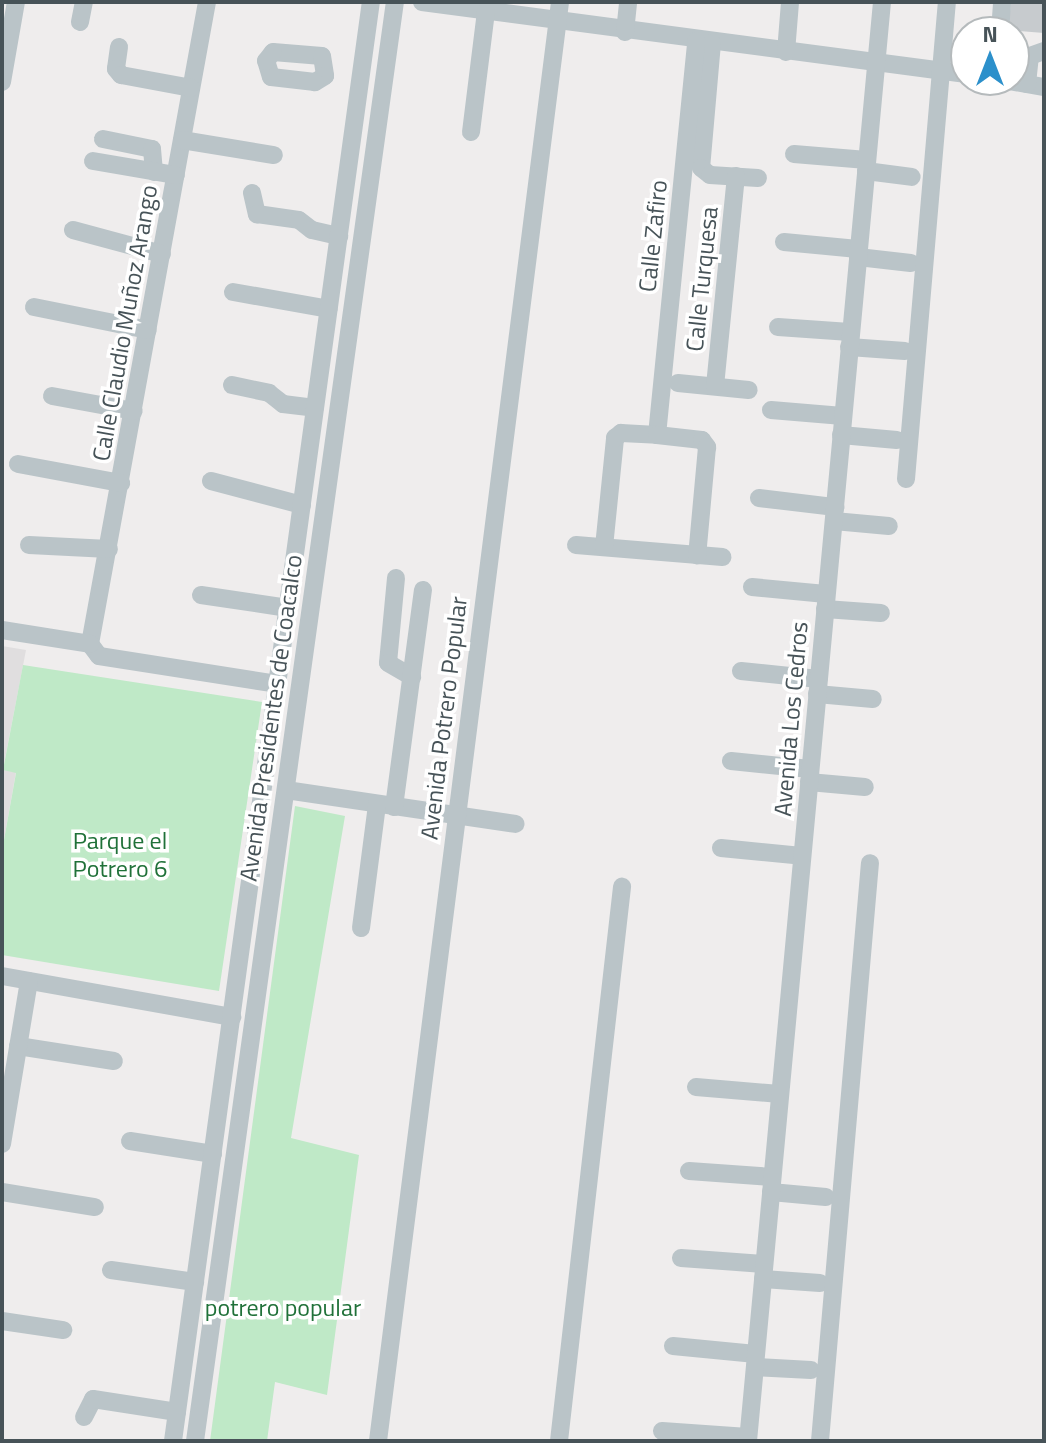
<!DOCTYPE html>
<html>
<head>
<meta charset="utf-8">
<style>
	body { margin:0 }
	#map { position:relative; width:1046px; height:1443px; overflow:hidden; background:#efeded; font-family:"Titillium Web",sans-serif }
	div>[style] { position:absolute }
	.education>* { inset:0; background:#e0dedf }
	.green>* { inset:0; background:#bfe9c7 }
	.building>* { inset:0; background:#c7cbce }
	.minor>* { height:18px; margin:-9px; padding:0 9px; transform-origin:9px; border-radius:9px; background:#bac4c8 }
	span { translate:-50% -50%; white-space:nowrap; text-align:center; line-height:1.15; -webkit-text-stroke:7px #fff; paint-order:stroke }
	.street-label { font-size:24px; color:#475358 }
	.park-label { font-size:24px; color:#207139 }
	.frame { position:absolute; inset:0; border:4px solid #475358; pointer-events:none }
	.north { position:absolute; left:950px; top:16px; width:80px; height:80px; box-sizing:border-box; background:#fff; border:2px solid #b5babc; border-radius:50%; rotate:0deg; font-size:22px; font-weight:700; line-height:32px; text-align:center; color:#475358 }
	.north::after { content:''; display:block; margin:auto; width:28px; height:36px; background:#2c90cb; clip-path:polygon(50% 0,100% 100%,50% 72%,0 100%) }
</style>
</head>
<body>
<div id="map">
	<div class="education">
		<i style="clip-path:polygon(2px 646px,26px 650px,3px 769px,16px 772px,2px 851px)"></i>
	</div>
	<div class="green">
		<i style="clip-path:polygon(23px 665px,262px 702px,219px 991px,2px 955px,2px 851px,16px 773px,3px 770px)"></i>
		<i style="clip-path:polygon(295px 806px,345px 816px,291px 1138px,359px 1155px,327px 1395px,275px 1382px,267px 1441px,210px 1441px)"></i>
	</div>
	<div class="building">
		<i style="clip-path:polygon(1011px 2px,1044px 2px,1044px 33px,1008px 30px)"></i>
	</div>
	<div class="minor">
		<i style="left:207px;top:2px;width:653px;rotate:100.33deg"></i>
		<i style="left:90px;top:644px;width:15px;rotate:53deg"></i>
		<i style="left:99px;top:656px;width:180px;rotate:8.9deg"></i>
		<i style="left:422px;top:2px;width:549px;rotate:7.54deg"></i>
		<i style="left:80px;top:22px;width:20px;rotate:-79deg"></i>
		<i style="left:625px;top:32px;width:30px;rotate:-84deg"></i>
		<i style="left:1000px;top:32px;width:30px;rotate:-86deg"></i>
		<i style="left:712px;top:43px;width:125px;rotate:95deg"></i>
		<i style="left:701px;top:168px;width:11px;rotate:38deg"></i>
		<i style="left:710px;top:175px;width:48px;rotate:3.6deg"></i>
		<i style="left:119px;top:47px;width:22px;rotate:98deg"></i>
		<i style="left:116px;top:69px;width:8px;rotate:50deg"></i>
		<i style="left:121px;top:75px;width:71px;rotate:10.5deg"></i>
		<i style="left:273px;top:52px;width:49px;rotate:4.7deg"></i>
		<i style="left:322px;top:56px;width:20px;rotate:81deg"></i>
		<i style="left:325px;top:76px;width:12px;rotate:149deg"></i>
		<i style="left:315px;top:82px;width:44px;rotate:-173.5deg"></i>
		<i style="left:271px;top:77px;width:17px;rotate:-107deg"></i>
		<i style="left:266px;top:61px;width:11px;rotate:-52deg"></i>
		<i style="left:786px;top:52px;width:50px;rotate:-85.4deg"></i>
		<i style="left:1003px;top:80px;width:42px;rotate:9.7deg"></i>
		<i style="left:2px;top:82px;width:81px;rotate:-80.1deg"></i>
		<i style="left:1027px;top:84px;width:28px;rotate:-84deg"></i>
		<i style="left:1030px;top:56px;width:15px;rotate:-20deg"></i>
		<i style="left:471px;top:132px;width:122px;rotate:-82.9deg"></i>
		<i style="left:103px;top:139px;width:50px;rotate:11.5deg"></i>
		<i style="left:152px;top:149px;width:23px;rotate:85deg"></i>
		<i style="left:182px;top:140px;width:93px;rotate:9.3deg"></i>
		<i style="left:794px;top:154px;width:73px;rotate:4.7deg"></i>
		<i style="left:93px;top:161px;width:84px;rotate:9.6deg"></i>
		<i style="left:866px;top:171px;width:46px;rotate:7.4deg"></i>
		<i style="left:252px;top:193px;width:22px;rotate:77deg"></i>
		<i style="left:257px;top:214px;width:42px;rotate:8.1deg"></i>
		<i style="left:299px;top:220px;width:16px;rotate:38deg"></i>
		<i style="left:312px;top:230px;width:28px;rotate:13deg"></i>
		<i style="left:73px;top:230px;width:92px;rotate:15.1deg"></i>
		<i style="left:784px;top:242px;width:74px;rotate:5.4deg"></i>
		<i style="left:858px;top:257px;width:53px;rotate:6.5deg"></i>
		<i style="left:233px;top:292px;width:97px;rotate:10deg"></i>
		<i style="left:34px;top:307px;width:116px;rotate:11.4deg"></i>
		<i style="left:778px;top:327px;width:72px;rotate:4deg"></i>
		<i style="left:849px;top:347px;width:56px;rotate:4.1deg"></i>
		<i style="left:678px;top:383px;width:71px;rotate:5.6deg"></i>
		<i style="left:232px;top:385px;width:38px;rotate:12deg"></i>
		<i style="left:269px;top:393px;width:18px;rotate:38deg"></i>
		<i style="left:283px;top:404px;width:32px;rotate:7deg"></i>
		<i style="left:715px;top:386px;width:211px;rotate:-84.3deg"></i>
		<i style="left:52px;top:396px;width:83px;rotate:10.4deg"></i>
		<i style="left:771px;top:410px;width:72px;rotate:4.8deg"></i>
		<i style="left:657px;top:435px;width:396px;rotate:-84.3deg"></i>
		<i style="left:841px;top:435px;width:56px;rotate:5.1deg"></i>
		<i style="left:18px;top:464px;width:105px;rotate:10.5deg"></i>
		<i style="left:906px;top:479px;width:479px;rotate:-85.1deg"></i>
		<i style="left:211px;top:481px;width:94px;rotate:14.8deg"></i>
		<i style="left:759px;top:498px;width:77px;rotate:6.8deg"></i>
		<i style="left:834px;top:521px;width:55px;rotate:5.2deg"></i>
		<i style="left:29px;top:545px;width:80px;rotate:2.9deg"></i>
		<i style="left:576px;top:545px;width:147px;rotate:4.7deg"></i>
		<i style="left:604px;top:547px;width:110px;rotate:-84.2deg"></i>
		<i style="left:615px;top:438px;width:8px;rotate:-40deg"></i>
		<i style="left:621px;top:433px;width:36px;rotate:3deg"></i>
		<i style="left:657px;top:435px;width:45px;rotate:6.3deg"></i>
		<i style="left:702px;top:440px;width:9px;rotate:54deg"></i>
		<i style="left:707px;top:447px;width:109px;rotate:95.2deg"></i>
		<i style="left:396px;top:578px;width:85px;rotate:95.4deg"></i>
		<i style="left:388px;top:663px;width:28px;rotate:30deg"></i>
		<i style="left:752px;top:587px;width:74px;rotate:5.4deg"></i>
		<i style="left:201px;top:595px;width:88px;rotate:8.5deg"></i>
		<i style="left:825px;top:609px;width:56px;rotate:4.1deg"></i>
		<i style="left:2px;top:630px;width:89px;rotate:9deg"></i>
		<i style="left:741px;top:671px;width:78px;rotate:5.9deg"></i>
		<i style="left:817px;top:694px;width:56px;rotate:5.1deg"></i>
		<i style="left:731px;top:761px;width:79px;rotate:5.8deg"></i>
		<i style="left:809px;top:782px;width:56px;rotate:5.1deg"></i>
		<i style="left:286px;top:790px;width:232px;rotate:8.4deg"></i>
		<i style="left:394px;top:807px;width:219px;rotate:-82.4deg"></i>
		<i style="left:721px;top:848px;width:81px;rotate:5.6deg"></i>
		<i style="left:361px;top:928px;width:125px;rotate:-82.6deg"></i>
		<i style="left:2px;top:976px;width:234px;rotate:10.1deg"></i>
		<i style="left:18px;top:1046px;width:97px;rotate:8.9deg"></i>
		<i style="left:696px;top:1087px;width:84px;rotate:4.8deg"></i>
		<i style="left:130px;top:1141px;width:84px;rotate:8.9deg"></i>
		<i style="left:2px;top:1144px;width:165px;rotate:-80.6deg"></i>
		<i style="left:689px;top:1171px;width:83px;rotate:4.1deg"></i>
		<i style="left:2px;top:1192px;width:94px;rotate:9.2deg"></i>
		<i style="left:771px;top:1192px;width:55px;rotate:5.2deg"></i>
		<i style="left:681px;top:1258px;width:83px;rotate:4.1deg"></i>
		<i style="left:111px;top:1270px;width:85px;rotate:8.1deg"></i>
		<i style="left:763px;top:1279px;width:57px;rotate:4deg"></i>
		<i style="left:2px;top:1321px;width:62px;rotate:8.4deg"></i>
		<i style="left:673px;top:1346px;width:83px;rotate:5.5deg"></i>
		<i style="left:755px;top:1367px;width:56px;rotate:3.1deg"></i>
		<i style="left:84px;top:1417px;width:20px;rotate:-63deg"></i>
		<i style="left:93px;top:1399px;width:85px;rotate:8.8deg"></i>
		<i style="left:662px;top:1431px;width:86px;rotate:4deg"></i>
		<i style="left:173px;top:1441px;width:1453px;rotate:-82.17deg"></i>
		<i style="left:195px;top:1441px;width:1453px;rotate:-82.09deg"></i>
		<i style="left:378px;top:1441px;width:1450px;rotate:-82.79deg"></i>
		<i style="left:559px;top:1441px;width:558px;rotate:-83.51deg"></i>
		<i style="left:748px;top:1441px;width:1445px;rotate:-84.68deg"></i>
		<i style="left:820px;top:1441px;width:580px;rotate:-85.06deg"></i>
	</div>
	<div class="street-label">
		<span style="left:653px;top:236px;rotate:-84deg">Calle Zafiro</span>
		<span style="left:702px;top:279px;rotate:-84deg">Calle Turquesa</span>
		<span style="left:125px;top:323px;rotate:-80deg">Calle Claudio Muñoz Arango</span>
		<span style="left:271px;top:718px;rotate:-82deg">Avenida Presidentes de Coacalco</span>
		<span style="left:444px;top:718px;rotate:-83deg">Avenida Potrero Popular</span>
		<span style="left:791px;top:719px;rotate:-85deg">Avenida Los Cedros</span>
	</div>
	<div class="park-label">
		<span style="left:120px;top:855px">Parque el<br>Potrero 6</span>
		<span style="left:283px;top:1308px">potrero popular</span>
	</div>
	<div class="frame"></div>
	<div class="north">N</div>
</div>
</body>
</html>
